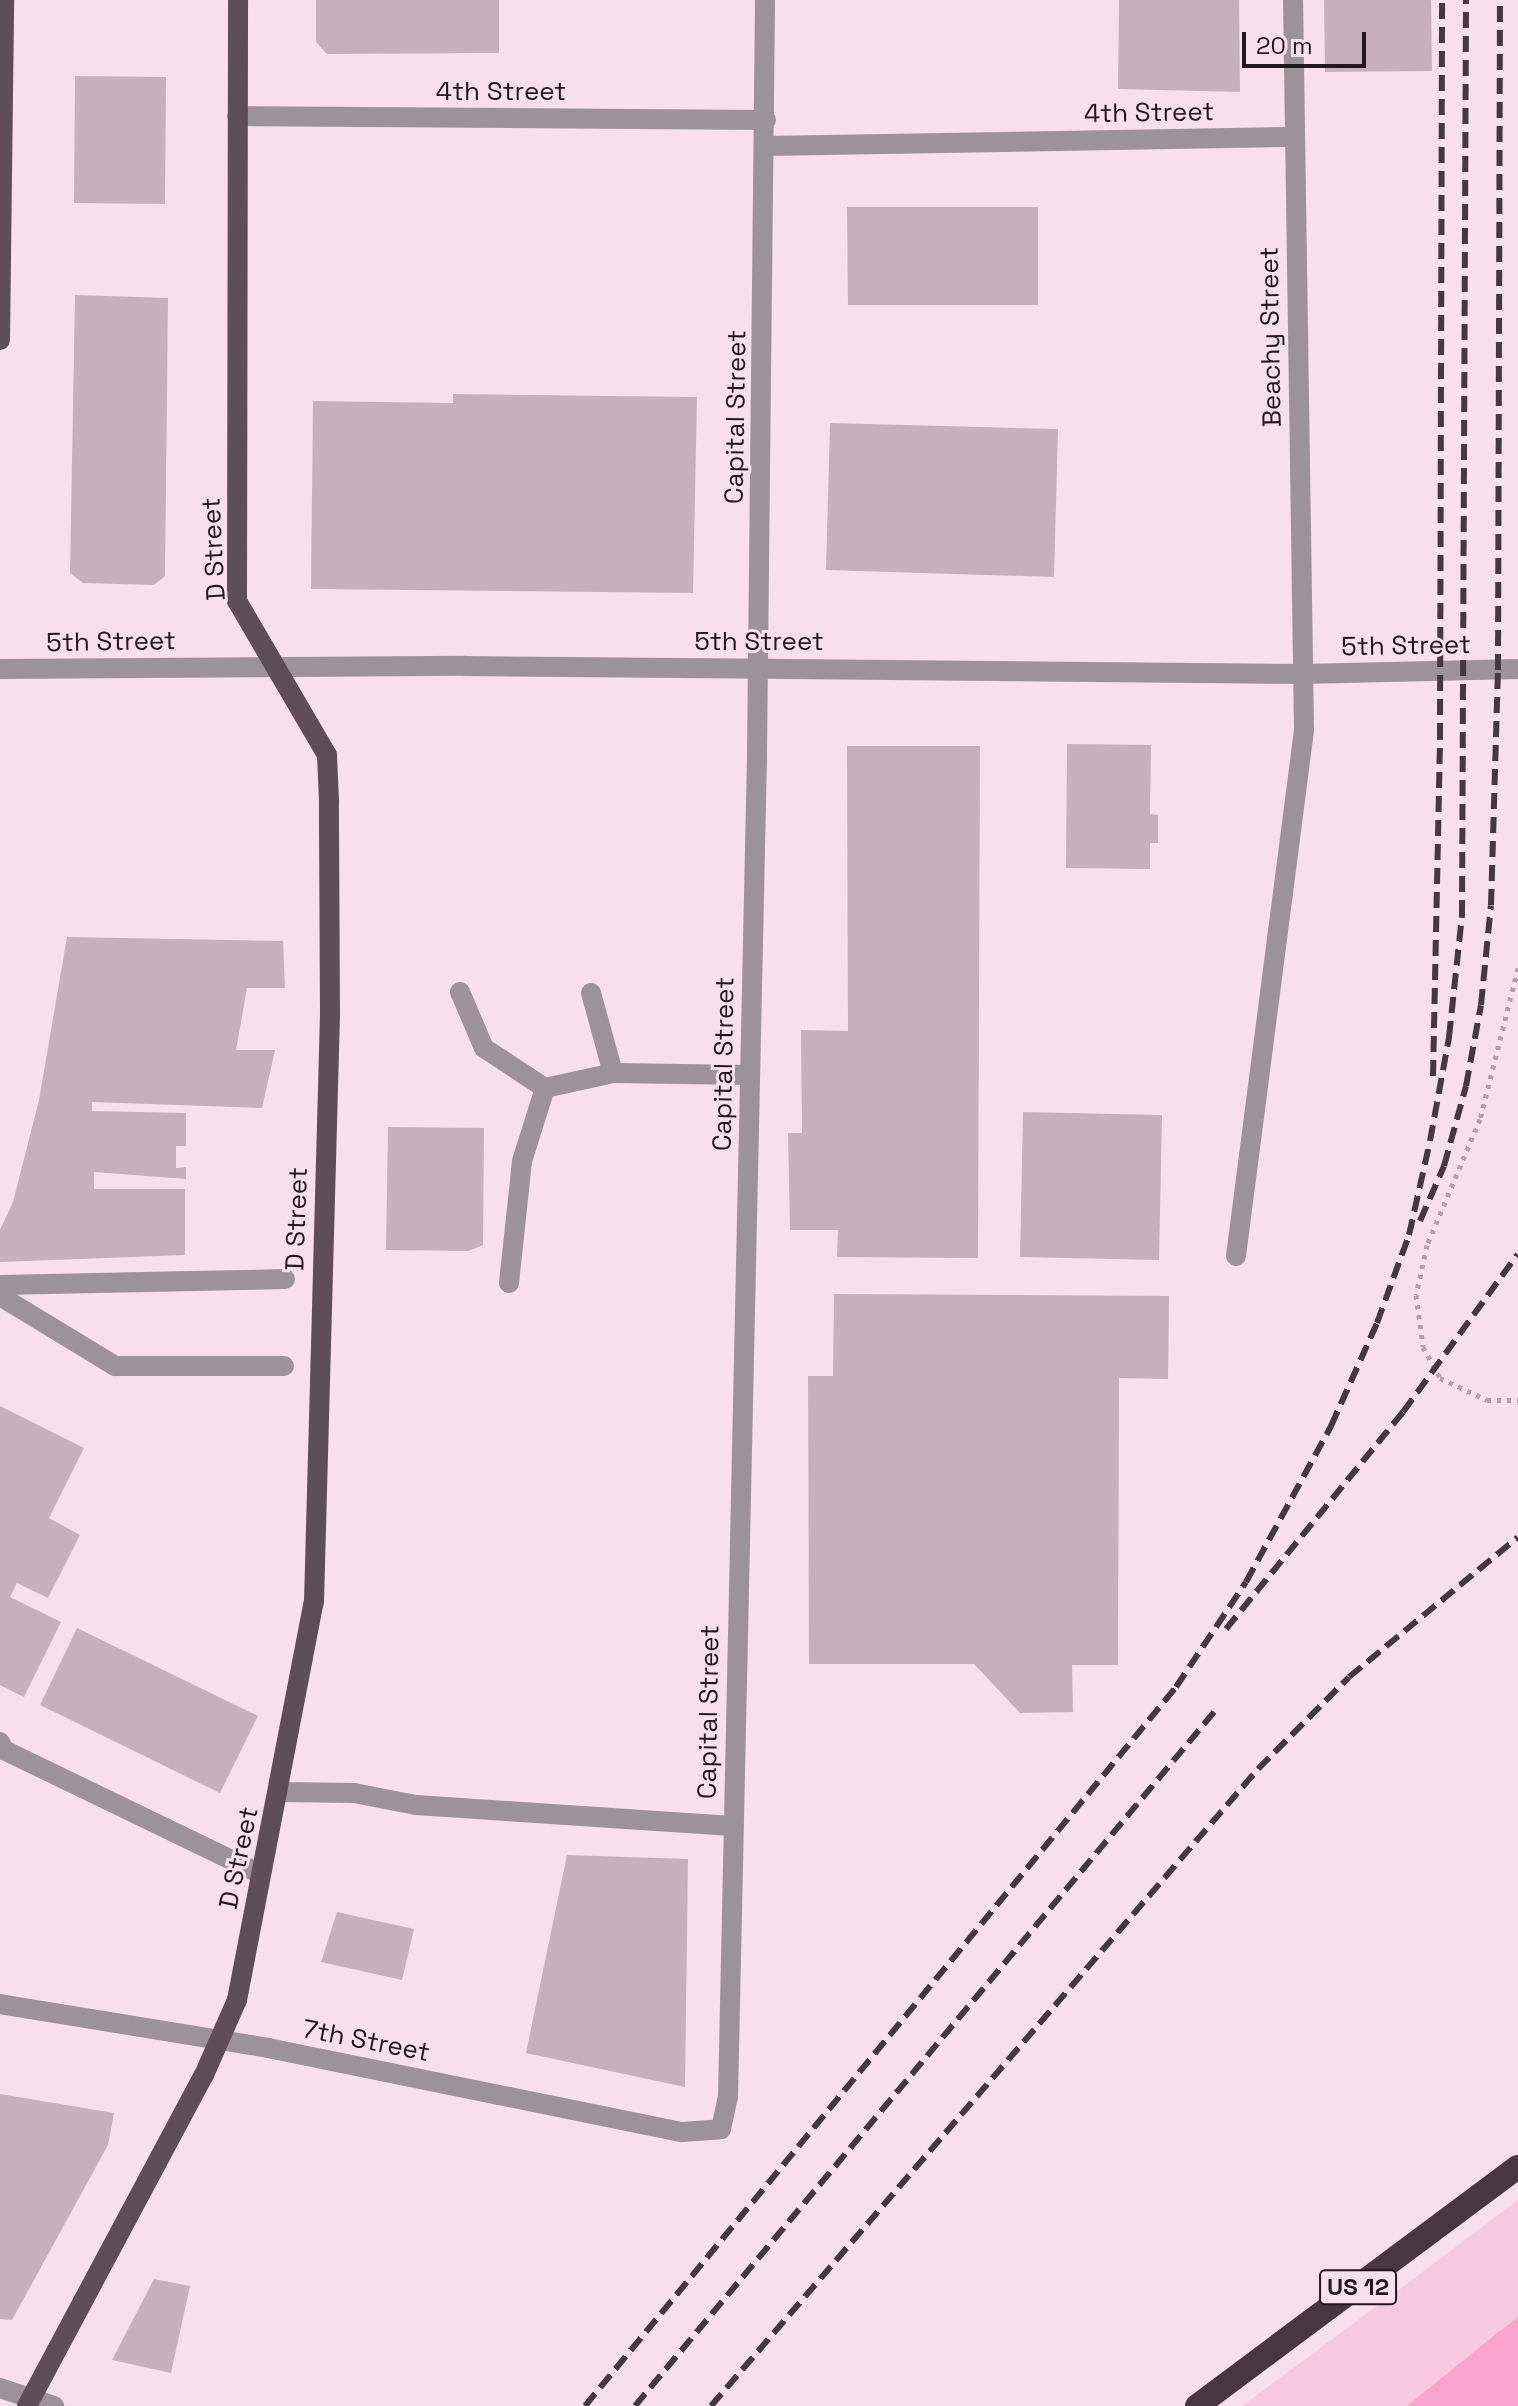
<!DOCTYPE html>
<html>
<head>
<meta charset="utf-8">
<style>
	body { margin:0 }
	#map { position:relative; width:1518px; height:2406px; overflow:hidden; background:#f8dfeb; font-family:"Space Grotesk",sans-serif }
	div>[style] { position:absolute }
	.green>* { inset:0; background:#f6c9de }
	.water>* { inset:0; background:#f9a3ce }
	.building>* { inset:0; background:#c8b0bb }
	.path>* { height:5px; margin-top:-2.5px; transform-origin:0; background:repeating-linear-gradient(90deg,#b39fa8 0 4px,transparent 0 10px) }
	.minor>* { height:20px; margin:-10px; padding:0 10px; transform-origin:10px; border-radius:10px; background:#9d9297 }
	.major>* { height:20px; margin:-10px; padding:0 10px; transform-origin:10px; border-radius:10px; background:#5f4e56 }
	.highway>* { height:24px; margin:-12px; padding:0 12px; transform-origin:12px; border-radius:12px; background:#49363f }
	.rail>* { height:6px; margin-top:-3px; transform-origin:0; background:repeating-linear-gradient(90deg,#44393e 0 16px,transparent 0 24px) }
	span { translate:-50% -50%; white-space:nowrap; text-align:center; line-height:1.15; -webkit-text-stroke:6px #f8dfeb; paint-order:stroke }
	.shield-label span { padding:2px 6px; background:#f8dfeb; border:2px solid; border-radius:6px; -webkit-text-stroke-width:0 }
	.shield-label { font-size:24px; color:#21181c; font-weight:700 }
	.street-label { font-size:26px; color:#21181c }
	.scale { position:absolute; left:1242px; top:32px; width:124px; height:36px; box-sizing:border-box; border:4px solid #21181c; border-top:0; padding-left:10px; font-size:24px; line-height:28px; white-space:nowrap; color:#21181c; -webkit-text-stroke:6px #f8dfeb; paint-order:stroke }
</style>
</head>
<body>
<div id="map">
	<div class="green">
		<i style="clip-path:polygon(1518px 2200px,1518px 2406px,1242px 2406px,1400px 2289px)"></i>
	</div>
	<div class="water">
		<i style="clip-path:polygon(1518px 2317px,1518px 2406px,1407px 2406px,1496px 2334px)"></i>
	</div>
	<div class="building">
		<i style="clip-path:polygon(316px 0,499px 0,499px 53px,327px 54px,316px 42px)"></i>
		<i style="clip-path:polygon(1119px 0,1239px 0,1240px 92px,1118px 89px)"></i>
		<i style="clip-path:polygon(1324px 0,1431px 0,1432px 71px,1325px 72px)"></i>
		<i style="clip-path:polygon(75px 76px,166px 77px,165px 204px,74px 203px)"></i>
		<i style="clip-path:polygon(847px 207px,1038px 207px,1038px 305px,848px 305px)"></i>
		<i style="clip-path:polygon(75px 295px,168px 298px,165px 576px,154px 585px,83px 583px,70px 573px)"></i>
		<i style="clip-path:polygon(453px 394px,697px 397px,693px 593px,311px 589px,313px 401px,453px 403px)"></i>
		<i style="clip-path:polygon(830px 423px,1058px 429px,1054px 577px,826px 570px)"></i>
		<i style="clip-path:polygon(1067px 744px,1151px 745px,1150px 814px,1158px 815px,1158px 843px,1150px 843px,1150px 869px,1066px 868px)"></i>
		<i style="clip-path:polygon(847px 746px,980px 746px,978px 1258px,837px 1257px,838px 1230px,790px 1230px,788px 1133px,802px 1133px,801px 1030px,848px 1031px)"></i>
		<i style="clip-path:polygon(67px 937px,283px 941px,285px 988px,247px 988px,236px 1050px,275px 1050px,262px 1108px,92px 1102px,92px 1111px,186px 1113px,186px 1146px,176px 1146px,176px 1168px,186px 1167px,186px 1179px,94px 1172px,94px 1189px,185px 1189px,185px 1255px,0 1262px,0 1230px,13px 1202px,39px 1100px)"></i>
		<i style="clip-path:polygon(1023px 1112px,1162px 1115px,1159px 1260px,1020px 1257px)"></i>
		<i style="clip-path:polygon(388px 1127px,484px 1128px,483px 1245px,469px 1251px,386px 1250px)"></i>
		<i style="clip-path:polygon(834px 1294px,1169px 1296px,1168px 1379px,1119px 1378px,1118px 1665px,1072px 1665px,1073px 1712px,1020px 1713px,974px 1664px,809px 1664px,808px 1376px,833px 1376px)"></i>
		<i style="clip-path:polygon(0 1406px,84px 1448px,49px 1518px,80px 1535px,48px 1598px,17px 1583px,10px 1597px,61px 1622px,24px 1697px,0 1685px)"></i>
		<i style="clip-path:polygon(77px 1628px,258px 1716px,220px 1793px,40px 1705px)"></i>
		<i style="clip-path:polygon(567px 1855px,688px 1859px,685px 2087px,526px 2053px)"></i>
		<i style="clip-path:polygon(337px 1912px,414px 1929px,402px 1980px,321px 1962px)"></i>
		<i style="clip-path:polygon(0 2094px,114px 2113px,108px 2145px,12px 2320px,0 2319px)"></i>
		<i style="clip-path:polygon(154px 2279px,190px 2286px,171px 2373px,112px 2360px)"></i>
	</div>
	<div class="path">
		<i style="left:1518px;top:968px;width:156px;rotate:104.1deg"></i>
		<i style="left:1480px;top:1119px;width:137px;rotate:112.8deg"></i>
		<i style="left:1427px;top:1245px;width:51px;rotate:102.4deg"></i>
		<i style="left:1416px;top:1295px;width:52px;rotate:82.3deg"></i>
		<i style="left:1423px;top:1347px;width:35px;rotate:61deg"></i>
		<i style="left:1440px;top:1378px;width:52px;rotate:25.1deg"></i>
		<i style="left:1487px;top:1400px;width:31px"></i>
	</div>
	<div class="minor">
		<i style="left:237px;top:116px;width:529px;rotate:0.43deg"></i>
		<i style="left:765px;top:146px;width:528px;rotate:-0.98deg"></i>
		<i style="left:0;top:669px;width:465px;rotate:-0.4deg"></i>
		<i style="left:465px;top:666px;width:838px;rotate:0.55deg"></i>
		<i style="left:1303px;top:674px;width:215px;rotate:-1.3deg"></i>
		<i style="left:460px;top:992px;width:61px;rotate:66.8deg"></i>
		<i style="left:484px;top:1048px;width:73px;rotate:33.3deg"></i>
		<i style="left:591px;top:993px;width:83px;rotate:74.6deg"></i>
		<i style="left:1236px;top:1256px;width:530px;rotate:-82.63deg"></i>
		<i style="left:1304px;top:730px;width:730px;rotate:-90.86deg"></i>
		<i style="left:509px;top:1283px;width:123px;rotate:-83.9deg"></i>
		<i style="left:522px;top:1161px;width:77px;rotate:-72.5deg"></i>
		<i style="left:545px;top:1088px;width:70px;rotate:-12.4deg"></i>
		<i style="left:613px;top:1073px;width:137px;rotate:0.8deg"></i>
		<i style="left:0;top:1285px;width:285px;rotate:-1.2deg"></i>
		<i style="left:0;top:1296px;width:135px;rotate:31.3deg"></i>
		<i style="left:115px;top:1366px;width:169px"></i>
		<i style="left:0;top:1742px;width:9px;rotate:63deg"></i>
		<i style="left:4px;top:1750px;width:285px;rotate:25.8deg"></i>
		<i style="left:280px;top:1792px;width:74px;rotate:0.8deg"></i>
		<i style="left:354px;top:1793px;width:63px;rotate:11deg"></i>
		<i style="left:416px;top:1805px;width:317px;rotate:3.8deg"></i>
		<i style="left:0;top:2004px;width:272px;rotate:9.3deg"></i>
		<i style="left:268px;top:2048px;width:422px;rotate:11.5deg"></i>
		<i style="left:682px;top:2132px;width:39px;rotate:-4deg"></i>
		<i style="left:721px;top:2129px;width:33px;rotate:-78deg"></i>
		<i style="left:728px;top:2097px;width:1343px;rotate:-88.76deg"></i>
		<i style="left:757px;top:754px;width:754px;rotate:-89.39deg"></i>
		<i style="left:0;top:2388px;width:57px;rotate:18.4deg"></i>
	</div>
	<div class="major">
		<i style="left:0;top:340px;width:340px;rotate:-89.3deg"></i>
		<i style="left:27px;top:2406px;width:375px;rotate:-61.9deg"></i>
		<i style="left:204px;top:2075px;width:82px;rotate:-66.3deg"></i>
		<i style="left:237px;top:2000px;width:405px;rotate:-79.1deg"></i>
		<i style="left:314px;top:1602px;width:589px;rotate:-88.44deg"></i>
		<i style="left:330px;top:1013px;width:212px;rotate:-90.3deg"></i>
		<i style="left:329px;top:801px;width:46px;rotate:-92.5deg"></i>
		<i style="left:327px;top:755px;width:178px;rotate:-120.3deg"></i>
		<i style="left:237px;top:601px;width:601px;rotate:-89.9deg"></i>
	</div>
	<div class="highway">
		<i style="left:1197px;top:2406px;width:400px;rotate:-36.7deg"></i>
	</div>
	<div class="rail">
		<i style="left:1433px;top:1076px;width:337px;rotate:-88.8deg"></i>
		<i style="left:1440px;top:739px;width:739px;rotate:-89.84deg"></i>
		<i style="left:1420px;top:1221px;width:60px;rotate:-66.4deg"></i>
		<i style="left:1444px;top:1166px;width:83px;rotate:-74.6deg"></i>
		<i style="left:1466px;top:1086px;width:82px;rotate:-79.5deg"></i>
		<i style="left:1481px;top:1005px;width:100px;rotate:-84.3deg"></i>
		<i style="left:1491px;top:905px;width:235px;rotate:-88.3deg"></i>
		<i style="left:1498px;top:670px;width:670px;rotate:-89.83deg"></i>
		<i style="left:1226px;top:1629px;width:280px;rotate:-50.8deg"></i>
		<i style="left:1403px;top:1412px;width:195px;rotate:-54deg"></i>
		<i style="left:585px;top:2406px;width:931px;rotate:-50.58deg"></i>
		<i style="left:1176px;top:1687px;width:126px;rotate:-56.3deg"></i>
		<i style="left:1246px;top:1582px;width:178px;rotate:-61.4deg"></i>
		<i style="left:1331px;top:1426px;width:113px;rotate:-65.9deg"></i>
		<i style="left:1377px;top:1323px;width:94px;rotate:-70deg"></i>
		<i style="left:1409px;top:1235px;width:96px;rotate:-77.4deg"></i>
		<i style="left:1430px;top:1141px;width:106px;rotate:-79.6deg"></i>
		<i style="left:1449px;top:1037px;width:122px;rotate:-83.9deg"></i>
		<i style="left:1462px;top:916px;width:916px;rotate:-89.75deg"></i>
		<i style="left:635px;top:2406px;width:904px;rotate:-50.16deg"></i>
		<i style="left:711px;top:2406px;width:840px;rotate:-49.35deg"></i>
		<i style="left:1258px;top:1769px;width:129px;rotate:-45.3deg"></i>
		<i style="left:1349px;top:1677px;width:219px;rotate:-39.6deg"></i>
	</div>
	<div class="shield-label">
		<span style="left:1358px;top:2287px">US 12</span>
	</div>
	<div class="street-label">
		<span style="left:501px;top:92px">4th Street</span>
		<span style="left:1149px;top:113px;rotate:-1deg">4th Street</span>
		<span style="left:1271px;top:337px;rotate:-91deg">Beachy Street</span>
		<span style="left:736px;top:417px;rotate:-89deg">Capital Street</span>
		<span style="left:214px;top:549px;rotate:-93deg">D Street</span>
		<span style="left:111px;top:642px;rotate:-1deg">5th Street</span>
		<span style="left:759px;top:642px">5th Street</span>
		<span style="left:1406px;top:646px;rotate:-1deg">5th Street</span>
		<span style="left:724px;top:1064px;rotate:-89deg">Capital Street</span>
		<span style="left:297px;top:1219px;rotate:-88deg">D Street</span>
		<span style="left:709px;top:1712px;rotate:-89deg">Capital Street</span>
		<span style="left:239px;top:1858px;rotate:-78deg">D Street</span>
		<span style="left:366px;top:2041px;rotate:11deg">7th Street</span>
	</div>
	<div class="scale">20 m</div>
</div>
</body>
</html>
